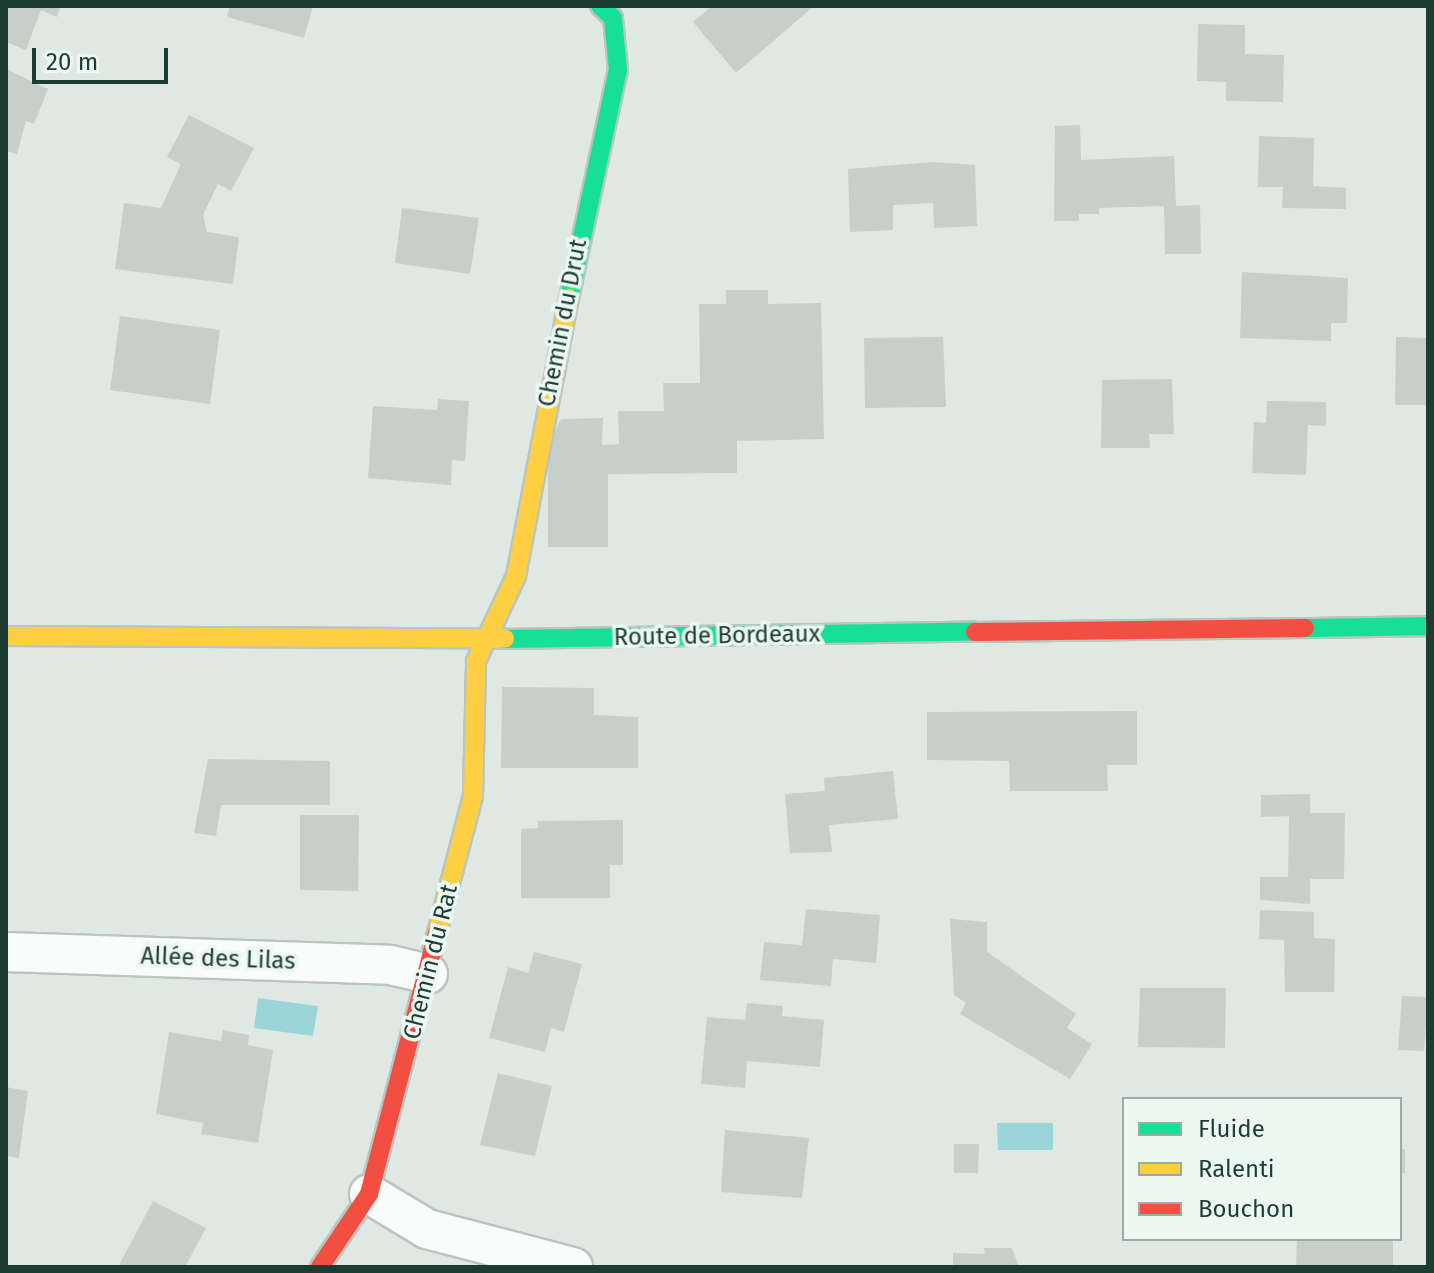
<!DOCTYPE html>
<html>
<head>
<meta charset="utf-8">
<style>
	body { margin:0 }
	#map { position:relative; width:1434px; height:1273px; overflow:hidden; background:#e0e8e4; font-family:"Fira Sans",sans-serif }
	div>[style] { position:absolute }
	.water>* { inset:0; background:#9bd5da }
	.building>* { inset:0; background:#c7cfcb }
	.roads { filter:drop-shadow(2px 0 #b9c5bf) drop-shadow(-2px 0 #b9c5bf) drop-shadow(0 2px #b9c5bf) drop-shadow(0 -2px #b9c5bf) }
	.street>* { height:38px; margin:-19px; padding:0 19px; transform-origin:19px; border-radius:19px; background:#fafcfb }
	.fast>* { height:18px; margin:-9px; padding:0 9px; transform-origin:9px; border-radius:9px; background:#16e098 }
	.slow>* { height:18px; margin:-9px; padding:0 9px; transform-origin:9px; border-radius:9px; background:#ffcf43 }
	.jam>* { height:18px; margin:-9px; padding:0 9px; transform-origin:9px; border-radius:9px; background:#f24e42 }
	span { translate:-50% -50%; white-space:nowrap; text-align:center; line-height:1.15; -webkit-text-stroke:7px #edf7f2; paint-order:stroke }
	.street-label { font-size:24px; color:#1d3c32 }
	.frame { position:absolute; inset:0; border:8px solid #1d3c32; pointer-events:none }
	.legend { position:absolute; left:1122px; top:1097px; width:280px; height:144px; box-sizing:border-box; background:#edf7f2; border:2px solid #9aaca5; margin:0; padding:10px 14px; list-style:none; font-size:24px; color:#1d3c32 }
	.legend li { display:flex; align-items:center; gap:16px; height:40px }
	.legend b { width:40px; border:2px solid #9aaca5 }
	.scale { position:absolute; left:32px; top:48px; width:136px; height:36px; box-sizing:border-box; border:4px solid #1d3c32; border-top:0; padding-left:10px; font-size:24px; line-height:28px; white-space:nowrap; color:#1d3c32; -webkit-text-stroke:6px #edf7f2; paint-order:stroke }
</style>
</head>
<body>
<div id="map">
	<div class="water">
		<i style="clip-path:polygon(258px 998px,318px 1006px,313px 1036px,254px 1028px)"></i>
		<i style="clip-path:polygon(997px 1123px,1053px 1123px,1053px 1150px,998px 1150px)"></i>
	</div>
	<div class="building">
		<i style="clip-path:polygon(6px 6px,61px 6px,57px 17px,41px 10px,26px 50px,6px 42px)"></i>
		<i style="clip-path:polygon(230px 6px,313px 6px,304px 38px,227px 17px)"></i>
		<i style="clip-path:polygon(712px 6px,814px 6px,736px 73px,693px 22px)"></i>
		<i style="clip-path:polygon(1198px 24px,1245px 25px,1245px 54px,1284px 55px,1283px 102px,1226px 101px,1226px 82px,1197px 81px)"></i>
		<i style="clip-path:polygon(6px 69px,48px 89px,34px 124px,26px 121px,17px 154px,6px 151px)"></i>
		<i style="clip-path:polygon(189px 115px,254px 148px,231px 191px,218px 184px,203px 215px,207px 232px,239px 237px,233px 284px,115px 269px,124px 203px,161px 208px,181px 164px,167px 157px)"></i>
		<i style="clip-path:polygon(1080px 125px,1081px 160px,1174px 156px,1176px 206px,1200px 205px,1201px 254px,1165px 254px,1164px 206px,1099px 208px,1099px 214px,1079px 214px,1079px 221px,1054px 221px,1055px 126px)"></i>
		<i style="clip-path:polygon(1259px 136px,1314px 138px,1313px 186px,1346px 188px,1346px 209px,1282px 208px,1283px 187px,1258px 187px)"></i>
		<i style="clip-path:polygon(933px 162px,975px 165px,977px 226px,934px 228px,933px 203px,893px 205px,893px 230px,850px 232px,848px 169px)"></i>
		<i style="clip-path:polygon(402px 208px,479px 218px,470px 274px,395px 263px)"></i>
		<i style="clip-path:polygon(1242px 272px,1348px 278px,1347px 323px,1331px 323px,1331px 341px,1240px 338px)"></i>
		<i style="clip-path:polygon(726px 290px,768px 290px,768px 304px,821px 303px,824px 439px,737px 441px,737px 473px,608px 474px,608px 547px,548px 547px,548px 445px,561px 419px,603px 418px,602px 445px,619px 444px,618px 411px,664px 411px,663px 383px,700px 383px,699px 304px,726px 304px)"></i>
		<i style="clip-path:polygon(120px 316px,220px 330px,210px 404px,110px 390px)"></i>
		<i style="clip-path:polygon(943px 337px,946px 407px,865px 408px,864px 338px)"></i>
		<i style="clip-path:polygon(1396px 337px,1428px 338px,1428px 405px,1395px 405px)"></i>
		<i style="clip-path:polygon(1172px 379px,1174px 434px,1149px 434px,1150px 448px,1101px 448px,1102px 380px)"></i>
		<i style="clip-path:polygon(438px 399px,469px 401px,465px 461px,452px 460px,451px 485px,368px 478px,373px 406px,437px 410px)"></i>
		<i style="clip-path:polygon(1267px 401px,1326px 402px,1326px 426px,1308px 425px,1306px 475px,1252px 473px,1254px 422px,1266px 423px)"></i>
		<i style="clip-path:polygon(502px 687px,594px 688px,594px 715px,638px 717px,638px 768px,501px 768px)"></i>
		<i style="clip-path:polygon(1137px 711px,1137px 765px,1107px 765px,1108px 791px,1010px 791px,1009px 761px,927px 760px,927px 712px)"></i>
		<i style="clip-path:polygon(208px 759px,330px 761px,330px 805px,221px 805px,216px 836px,194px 833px)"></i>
		<i style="clip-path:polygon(893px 771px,898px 819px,829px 825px,832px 852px,790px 853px,785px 794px,825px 791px,824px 778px)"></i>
		<i style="clip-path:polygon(1310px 794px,1310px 813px,1345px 813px,1344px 879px,1310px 879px,1310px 904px,1260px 900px,1260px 877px,1288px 877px,1289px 816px,1261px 817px,1261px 795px)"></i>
		<i style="clip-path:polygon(300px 815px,359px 815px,358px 891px,300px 890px)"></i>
		<i style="clip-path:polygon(623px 820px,623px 865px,610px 865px,610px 898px,521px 898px,521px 829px,538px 828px,538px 821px)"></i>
		<i style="clip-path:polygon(806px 909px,880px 915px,876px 963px,833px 959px,831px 986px,760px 980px,764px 942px,802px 945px)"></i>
		<i style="clip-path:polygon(1260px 910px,1314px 912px,1314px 938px,1335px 939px,1334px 992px,1285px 992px,1284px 940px,1259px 939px)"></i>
		<i style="clip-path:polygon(950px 919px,987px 922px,987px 952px,1076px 1014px,1067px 1028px,1092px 1044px,1070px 1079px,960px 1014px,966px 1003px,954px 995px)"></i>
		<i style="clip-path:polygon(534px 952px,582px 964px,564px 1032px,551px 1028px,545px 1052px,489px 1038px,508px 967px,528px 973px)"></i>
		<i style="clip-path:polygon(1140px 988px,1226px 988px,1225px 1048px,1138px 1047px)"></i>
		<i style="clip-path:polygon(1402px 996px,1428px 997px,1424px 1051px,1398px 1050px)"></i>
		<i style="clip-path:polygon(747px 1003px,783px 1006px,782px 1016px,824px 1020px,820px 1067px,747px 1061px,745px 1088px,701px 1084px,707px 1017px,745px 1020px)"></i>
		<i style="clip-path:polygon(223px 1030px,249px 1035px,248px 1045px,273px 1050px,258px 1143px,201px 1134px,203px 1123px,156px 1114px,169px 1032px,221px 1041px)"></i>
		<i style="clip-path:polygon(498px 1073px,552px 1086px,535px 1156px,480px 1145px)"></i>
		<i style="clip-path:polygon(6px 1087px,28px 1091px,19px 1158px,6px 1156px)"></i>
		<i style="clip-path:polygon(725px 1130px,809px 1138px,802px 1198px,721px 1192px)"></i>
		<i style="clip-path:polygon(954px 1144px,979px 1144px,978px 1173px,954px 1173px)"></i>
		<i style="clip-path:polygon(1400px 1149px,1405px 1149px,1405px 1173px,1400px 1173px)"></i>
		<i style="clip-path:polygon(153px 1201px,206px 1228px,185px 1267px,118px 1267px)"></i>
		<i style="clip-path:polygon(1297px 1239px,1393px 1239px,1393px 1267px,1296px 1267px)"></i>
		<i style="clip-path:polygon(984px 1248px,1012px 1248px,1019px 1267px,953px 1267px,953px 1253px,985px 1254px)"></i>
	</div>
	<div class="roads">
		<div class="street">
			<i style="left:6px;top:952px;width:384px;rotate:1.9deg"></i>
			<i style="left:390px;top:965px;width:39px;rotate:13deg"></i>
			<i style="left:369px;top:1194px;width:68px;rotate:31.1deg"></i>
			<i style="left:427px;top:1229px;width:151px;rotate:14.6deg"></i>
		</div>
		<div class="fast">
			<i style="left:569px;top:298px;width:233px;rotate:-77.9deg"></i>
			<i style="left:618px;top:70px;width:52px;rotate:-95.5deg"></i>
			<i style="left:613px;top:18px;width:18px;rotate:-137deg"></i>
			<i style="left:1305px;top:628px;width:123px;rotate:-0.9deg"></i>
			<i style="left:505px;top:639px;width:470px;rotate:-0.9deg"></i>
		</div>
		<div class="slow">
			<i style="left:6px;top:636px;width:499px;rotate:0.3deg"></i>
			<i style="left:437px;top:933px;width:142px;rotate:-75.3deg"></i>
			<i style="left:473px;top:796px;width:135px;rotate:-88.7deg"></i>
			<i style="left:476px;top:661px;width:94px;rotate:-64.8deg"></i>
			<i style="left:516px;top:576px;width:283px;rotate:-79.2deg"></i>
		</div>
		<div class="jam">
			<i style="left:975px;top:632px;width:330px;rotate:-0.7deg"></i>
			<i style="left:320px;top:1267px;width:88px;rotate:-56.1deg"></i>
			<i style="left:369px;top:1194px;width:270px;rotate:-75.4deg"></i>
		</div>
	</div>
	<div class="street-label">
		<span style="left:563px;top:323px;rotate:-79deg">Chemin du Drut</span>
		<span style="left:717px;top:636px;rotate:-1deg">Route de Bordeaux</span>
		<span style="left:218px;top:959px;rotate:2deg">Allée des Lilas</span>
		<span style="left:431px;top:962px;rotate:-76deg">Chemin du Rat</span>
	</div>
	<div class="frame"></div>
	<ul class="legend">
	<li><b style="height:10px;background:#16e098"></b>Fluide</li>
	<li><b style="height:10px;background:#ffcf43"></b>Ralenti</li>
	<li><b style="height:10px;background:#f24e42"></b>Bouchon</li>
	</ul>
	<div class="scale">20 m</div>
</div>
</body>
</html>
